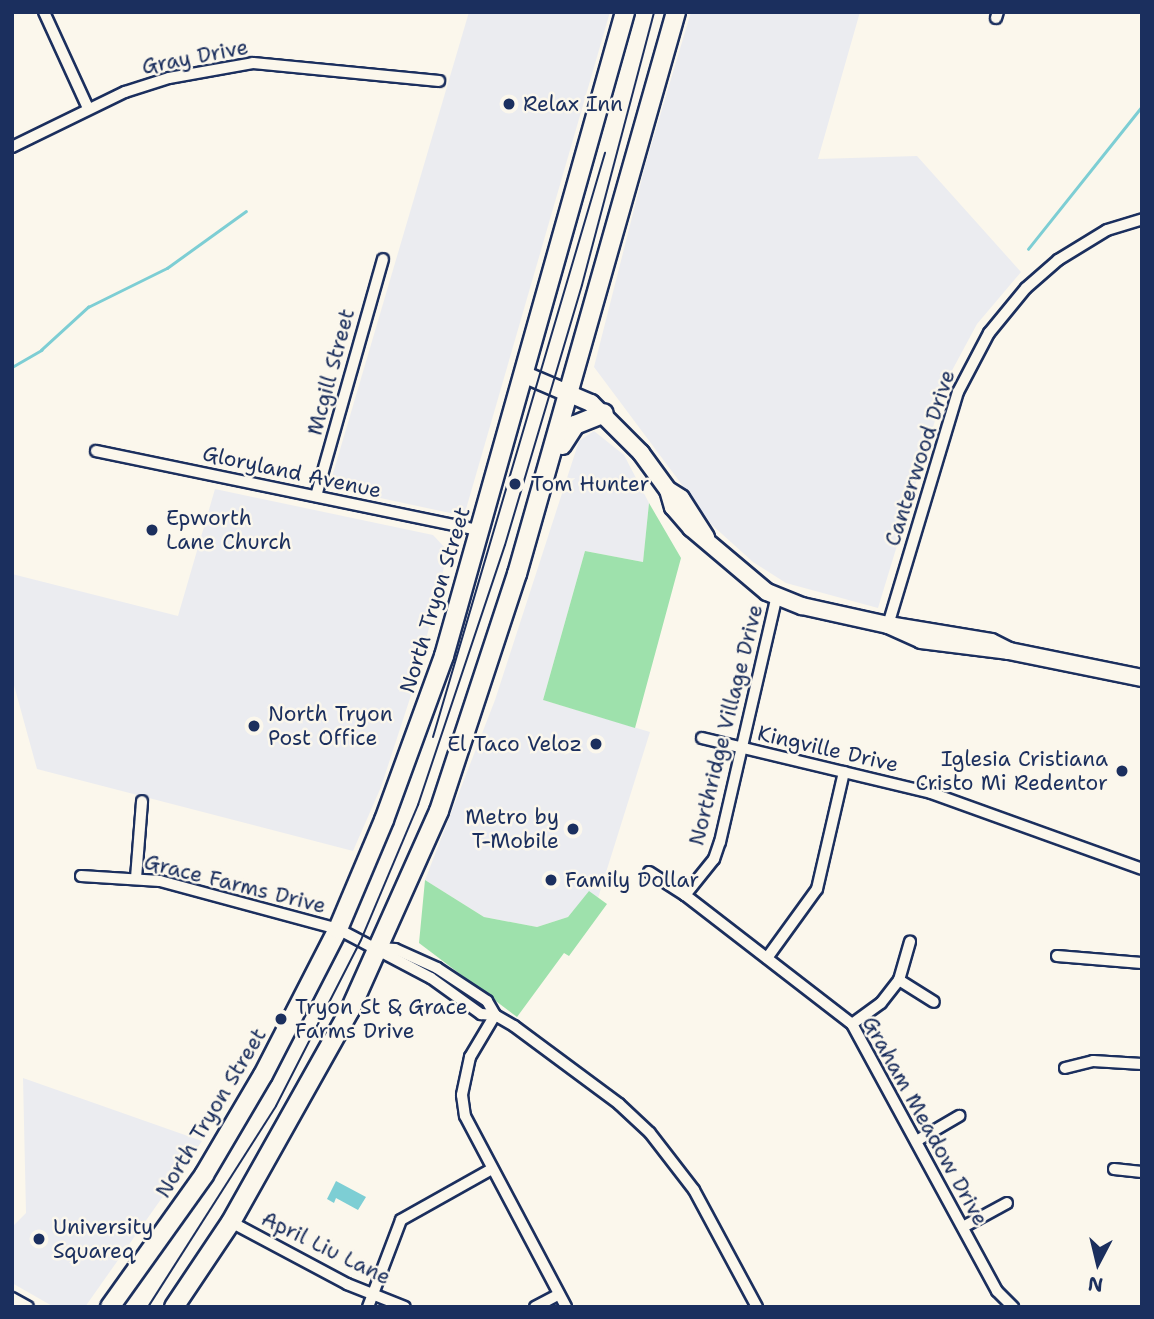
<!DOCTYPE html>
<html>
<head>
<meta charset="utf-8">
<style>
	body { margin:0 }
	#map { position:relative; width:1154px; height:1319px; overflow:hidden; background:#fbf7ec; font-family:"Shantell Sans",sans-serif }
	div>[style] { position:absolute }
	.built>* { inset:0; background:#ebecf0 }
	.green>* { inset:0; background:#9ee1ac }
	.water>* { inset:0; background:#7dced4 }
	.stream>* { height:2.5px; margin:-1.25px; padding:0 1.25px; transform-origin:1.25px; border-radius:1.25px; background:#7dced4 }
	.roads { filter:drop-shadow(2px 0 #1b2f5e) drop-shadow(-2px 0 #1b2f5e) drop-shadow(0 2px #1b2f5e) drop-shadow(0 -2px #1b2f5e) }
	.street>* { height:10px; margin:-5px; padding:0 5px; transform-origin:5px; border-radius:5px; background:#fbf7ec }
	.secondary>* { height:16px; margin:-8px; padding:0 8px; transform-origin:8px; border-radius:8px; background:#fbf7ec }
	.primary>* { height:18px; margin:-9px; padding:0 9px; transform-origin:9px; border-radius:9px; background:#fbf7ec }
	.tram>* { height:2px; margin:-1px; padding:0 1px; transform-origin:1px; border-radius:1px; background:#1b2f5e }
	.dots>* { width:19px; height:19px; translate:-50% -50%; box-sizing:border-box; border:4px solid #fbf7ec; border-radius:50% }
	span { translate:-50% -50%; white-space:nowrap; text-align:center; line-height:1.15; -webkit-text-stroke:5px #fbf7ec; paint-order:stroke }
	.street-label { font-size:21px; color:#1b2f5e }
	.poi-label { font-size:21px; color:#1b2f5e }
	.left { translate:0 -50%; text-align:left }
	.right { translate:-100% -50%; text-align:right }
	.frame { position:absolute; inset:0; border:14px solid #1b2f5e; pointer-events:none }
	.north { position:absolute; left:1063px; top:1228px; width:70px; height:70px; -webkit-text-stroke:5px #fbf7ec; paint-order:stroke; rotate:187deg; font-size:19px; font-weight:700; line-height:28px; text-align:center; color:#1b2f5e }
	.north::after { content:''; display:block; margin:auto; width:24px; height:32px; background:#1b2f5e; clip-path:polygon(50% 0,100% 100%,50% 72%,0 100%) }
</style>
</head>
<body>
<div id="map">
	<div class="built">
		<i style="clip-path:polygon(469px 12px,610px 12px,464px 516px,329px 487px)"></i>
		<i style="clip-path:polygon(691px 12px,860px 12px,818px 159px,917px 156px,1021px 272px,977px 324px,948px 378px,878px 608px,786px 583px,753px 562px,712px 525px,594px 367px,645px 166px)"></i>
		<i style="clip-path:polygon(594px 431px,624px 455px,649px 503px,643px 562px,585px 551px,543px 700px,650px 732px,598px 898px,589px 892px,568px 917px,537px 927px,484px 917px,425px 880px,495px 700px,579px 441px)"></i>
		<i style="clip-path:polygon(215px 489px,433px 535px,448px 551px,416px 680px,381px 787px,353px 851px,37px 769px,12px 678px,12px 574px,178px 616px)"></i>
		<i style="clip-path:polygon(23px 1078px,202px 1141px,85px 1307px,54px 1307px,12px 1283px,12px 1227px,26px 1213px)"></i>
	</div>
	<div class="green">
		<i style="clip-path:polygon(649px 503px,681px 558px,635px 728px,543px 700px,585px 551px,643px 562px)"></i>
		<i style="clip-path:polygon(425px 880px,484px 917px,537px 927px,568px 917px,589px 891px,607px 904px,569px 956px,564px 953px,517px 1017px,419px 943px)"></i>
	</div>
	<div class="water">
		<i style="clip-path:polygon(336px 1181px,366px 1197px,358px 1210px,336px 1198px,334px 1203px,327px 1199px)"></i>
	</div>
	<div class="stream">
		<i style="left:1028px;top:249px;width:183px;rotate:-51.4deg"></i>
		<i style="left:12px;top:367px;width:34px;rotate:-30deg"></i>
		<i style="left:41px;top:350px;width:64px;rotate:-42.5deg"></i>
		<i style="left:88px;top:307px;width:88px;rotate:-26.3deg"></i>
		<i style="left:167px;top:268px;width:97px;rotate:-35.8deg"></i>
	</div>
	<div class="roads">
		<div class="street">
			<i style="left:44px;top:12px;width:106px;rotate:65.4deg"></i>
			<i style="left:996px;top:18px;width:6px;rotate:-72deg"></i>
			<i style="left:12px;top:147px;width:126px;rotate:-26deg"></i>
			<i style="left:125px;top:92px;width:46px;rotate:-17.7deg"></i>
			<i style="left:169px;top:78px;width:85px;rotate:-10.1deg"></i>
			<i style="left:253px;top:63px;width:187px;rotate:5.5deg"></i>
			<i style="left:96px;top:451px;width:393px;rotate:11.7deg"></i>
			<i style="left:316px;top:496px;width:246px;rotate:-74.2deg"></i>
			<i style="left:888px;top:625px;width:243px;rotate:-73.3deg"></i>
			<i style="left:958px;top:392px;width:67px;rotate:-62.3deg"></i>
			<i style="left:989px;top:333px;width:58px;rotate:-50.6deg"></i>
			<i style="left:1026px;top:288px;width:43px;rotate:-41.2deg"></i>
			<i style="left:1058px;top:260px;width:57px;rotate:-31.5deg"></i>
			<i style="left:1107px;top:230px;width:37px;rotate:-17deg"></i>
			<i style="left:702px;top:738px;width:236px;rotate:13.5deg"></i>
			<i style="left:931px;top:793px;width:224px;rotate:19.8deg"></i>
			<i style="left:649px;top:872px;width:43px;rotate:32.6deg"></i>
			<i style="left:685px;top:895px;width:211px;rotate:37.7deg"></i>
			<i style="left:852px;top:1024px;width:304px;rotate:61.5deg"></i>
			<i style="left:997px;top:1291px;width:23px;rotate:45deg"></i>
			<i style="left:81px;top:876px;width:79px;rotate:3.6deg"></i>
			<i style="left:160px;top:881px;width:184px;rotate:15.1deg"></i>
			<i style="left:338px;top:929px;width:105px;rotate:27.8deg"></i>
			<i style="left:431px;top:978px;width:62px;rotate:35.8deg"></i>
			<i style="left:481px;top:1014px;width:14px;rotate:4deg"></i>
			<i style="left:495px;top:1015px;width:22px;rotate:30deg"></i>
			<i style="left:514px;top:1026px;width:131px;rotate:36.6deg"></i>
			<i style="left:619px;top:1104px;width:42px;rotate:43.1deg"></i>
			<i style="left:650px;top:1133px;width:72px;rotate:52.3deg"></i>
			<i style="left:694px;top:1190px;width:133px;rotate:61.7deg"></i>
			<i style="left:136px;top:878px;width:77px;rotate:-85.5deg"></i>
			<i style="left:685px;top:895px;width:46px;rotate:-51.1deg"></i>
			<i style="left:714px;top:859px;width:18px;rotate:-71deg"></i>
			<i style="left:720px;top:842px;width:253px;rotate:-77deg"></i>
			<i style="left:380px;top:948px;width:15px;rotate:4deg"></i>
			<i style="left:395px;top:949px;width:46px;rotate:24.3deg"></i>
			<i style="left:437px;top:968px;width:60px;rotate:33.4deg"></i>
			<i style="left:487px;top:1001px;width:16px;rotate:60deg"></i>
			<i style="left:1057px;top:956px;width:85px;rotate:4.7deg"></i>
			<i style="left:767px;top:958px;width:85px;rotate:-54.1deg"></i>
			<i style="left:817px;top:889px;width:120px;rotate:-77deg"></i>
			<i style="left:899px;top:980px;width:41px;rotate:32.2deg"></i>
			<i style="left:495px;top:1015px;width:49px;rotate:120.8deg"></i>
			<i style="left:470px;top:1057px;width:39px;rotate:102deg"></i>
			<i style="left:462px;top:1095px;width:21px;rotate:82deg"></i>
			<i style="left:465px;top:1116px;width:216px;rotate:62.1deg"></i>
			<i style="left:852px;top:1024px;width:36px;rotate:-36deg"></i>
			<i style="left:881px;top:1003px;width:29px;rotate:-52deg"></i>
			<i style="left:899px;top:980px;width:40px;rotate:-74deg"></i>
			<i style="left:1065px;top:1068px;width:29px;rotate:-14deg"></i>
			<i style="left:1093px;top:1061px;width:49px;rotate:3.5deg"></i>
			<i style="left:918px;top:1140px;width:48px;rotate:-30.3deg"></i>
			<i style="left:1114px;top:1169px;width:28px;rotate:6deg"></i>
			<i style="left:231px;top:1222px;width:132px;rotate:28.1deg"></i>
			<i style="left:347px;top:1284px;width:62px;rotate:21.6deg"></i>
			<i style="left:963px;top:1227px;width:50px;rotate:-28.6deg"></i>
			<i style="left:12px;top:1298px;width:18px;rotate:29deg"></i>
			<i style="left:368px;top:1307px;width:93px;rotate:-69.2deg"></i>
			<i style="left:401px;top:1220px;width:104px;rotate:-29.3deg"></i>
			<i style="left:535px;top:1307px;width:27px;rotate:-28deg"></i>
		</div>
		<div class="secondary">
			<i style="left:523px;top:374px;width:74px;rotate:23.1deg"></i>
			<i style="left:591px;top:403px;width:71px;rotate:45deg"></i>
			<i style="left:641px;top:453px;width:46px;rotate:53.9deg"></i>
			<i style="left:706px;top:537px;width:46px;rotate:-122.7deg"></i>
			<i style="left:681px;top:498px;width:15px;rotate:-148deg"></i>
			<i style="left:668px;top:490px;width:18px;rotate:74deg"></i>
			<i style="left:673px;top:507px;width:28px;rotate:49deg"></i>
			<i style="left:691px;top:528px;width:99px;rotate:40.1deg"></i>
			<i style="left:767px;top:592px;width:38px;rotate:22deg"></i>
			<i style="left:802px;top:606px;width:88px;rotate:12.5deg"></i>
			<i style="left:1009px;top:651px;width:20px;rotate:-153deg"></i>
			<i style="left:991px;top:642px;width:104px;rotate:-170.6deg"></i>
			<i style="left:888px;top:625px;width:36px;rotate:24deg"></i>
			<i style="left:921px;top:640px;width:89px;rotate:7.1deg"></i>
			<i style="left:1009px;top:651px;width:136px;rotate:11.5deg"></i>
		</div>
		<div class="primary">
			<i style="left:562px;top:445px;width:24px;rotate:-57deg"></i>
			<i style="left:575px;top:425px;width:31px;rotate:-22deg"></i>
			<i style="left:110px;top:1307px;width:162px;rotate:-54.5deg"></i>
			<i style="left:204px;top:1175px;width:116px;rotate:-59.5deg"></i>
			<i style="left:263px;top:1075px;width:164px;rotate:-62.8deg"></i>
			<i style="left:338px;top:929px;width:118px;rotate:-67.1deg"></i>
			<i style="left:384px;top:820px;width:175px;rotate:-69.9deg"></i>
			<i style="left:444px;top:656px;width:669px;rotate:-74.3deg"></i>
			<i style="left:174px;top:1307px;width:102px;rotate:-56.2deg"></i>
			<i style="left:231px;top:1222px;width:243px;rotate:-60.7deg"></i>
			<i style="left:350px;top:1010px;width:218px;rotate:-65.9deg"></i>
			<i style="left:439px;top:811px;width:250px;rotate:-71.8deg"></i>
			<i style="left:517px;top:574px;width:584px;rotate:-74.2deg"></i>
		</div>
	</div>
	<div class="tram">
		<i style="left:433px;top:737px;width:609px;rotate:-73.59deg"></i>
		<i style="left:148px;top:1307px;width:238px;rotate:-57.5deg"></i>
		<i style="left:276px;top:1106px;width:186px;rotate:-62.9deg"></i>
		<i style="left:361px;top:940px;width:147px;rotate:-67.1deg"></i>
		<i style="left:418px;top:805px;width:274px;rotate:-71.5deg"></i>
		<i style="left:505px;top:545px;width:271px;rotate:-73.5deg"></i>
		<i style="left:582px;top:285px;width:282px;rotate:-75.2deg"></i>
	</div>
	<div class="dots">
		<i style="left:509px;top:104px;background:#1b2f5e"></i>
		<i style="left:515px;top:484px;background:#1b2f5e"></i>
		<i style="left:152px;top:530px;background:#1b2f5e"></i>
		<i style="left:254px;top:726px;background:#1b2f5e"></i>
		<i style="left:596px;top:744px;background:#1b2f5e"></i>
		<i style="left:1122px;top:771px;background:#1b2f5e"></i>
		<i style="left:573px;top:829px;background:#1b2f5e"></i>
		<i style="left:551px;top:880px;background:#1b2f5e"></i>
		<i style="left:281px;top:1019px;background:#1b2f5e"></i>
		<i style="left:39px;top:1239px;background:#1b2f5e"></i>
	</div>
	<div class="street-label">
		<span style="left:195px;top:57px;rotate:-11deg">Gray Drive</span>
		<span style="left:331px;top:372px;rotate:-75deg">Mcgill Street</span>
		<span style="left:920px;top:458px;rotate:-72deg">Canterwood Drive</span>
		<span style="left:292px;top:472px;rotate:12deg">Gloryland Avenue</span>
		<span style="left:435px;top:600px;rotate:-73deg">North Tryon Street</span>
		<span style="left:726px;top:725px;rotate:-76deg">Northridge Village Drive</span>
		<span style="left:828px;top:749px;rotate:13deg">Kingville Drive</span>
		<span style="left:235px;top:884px;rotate:14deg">Grace Farms Drive</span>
		<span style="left:211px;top:1113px;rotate:-59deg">North Tryon Street</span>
		<span style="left:925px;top:1121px;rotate:61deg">Graham Meadow Drive</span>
		<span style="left:326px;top:1248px;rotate:26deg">April Liu Lane</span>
	</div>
	<div class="poi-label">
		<span class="left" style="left:523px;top:104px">Relax Inn</span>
		<span class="left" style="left:531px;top:484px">Tom Hunter</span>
		<span class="left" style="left:166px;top:530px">Epworth<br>Lane Church</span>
		<span class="left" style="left:268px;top:726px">North Tryon<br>Post Office</span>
		<span class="right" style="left:582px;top:744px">El Taco Veloz</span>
		<span class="right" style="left:1108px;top:771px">Iglesia Cristiana<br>Cristo Mi Redentor</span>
		<span class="right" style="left:559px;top:829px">Metro by<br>T-Mobile</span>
		<span class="left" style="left:565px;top:880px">Family Dollar</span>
		<span class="left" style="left:295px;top:1019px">Tryon St &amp; Grace<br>Farms Drive</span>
		<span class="left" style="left:53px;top:1239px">University<br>Squareq</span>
	</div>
	<div class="frame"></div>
	<div class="north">N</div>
</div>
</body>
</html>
